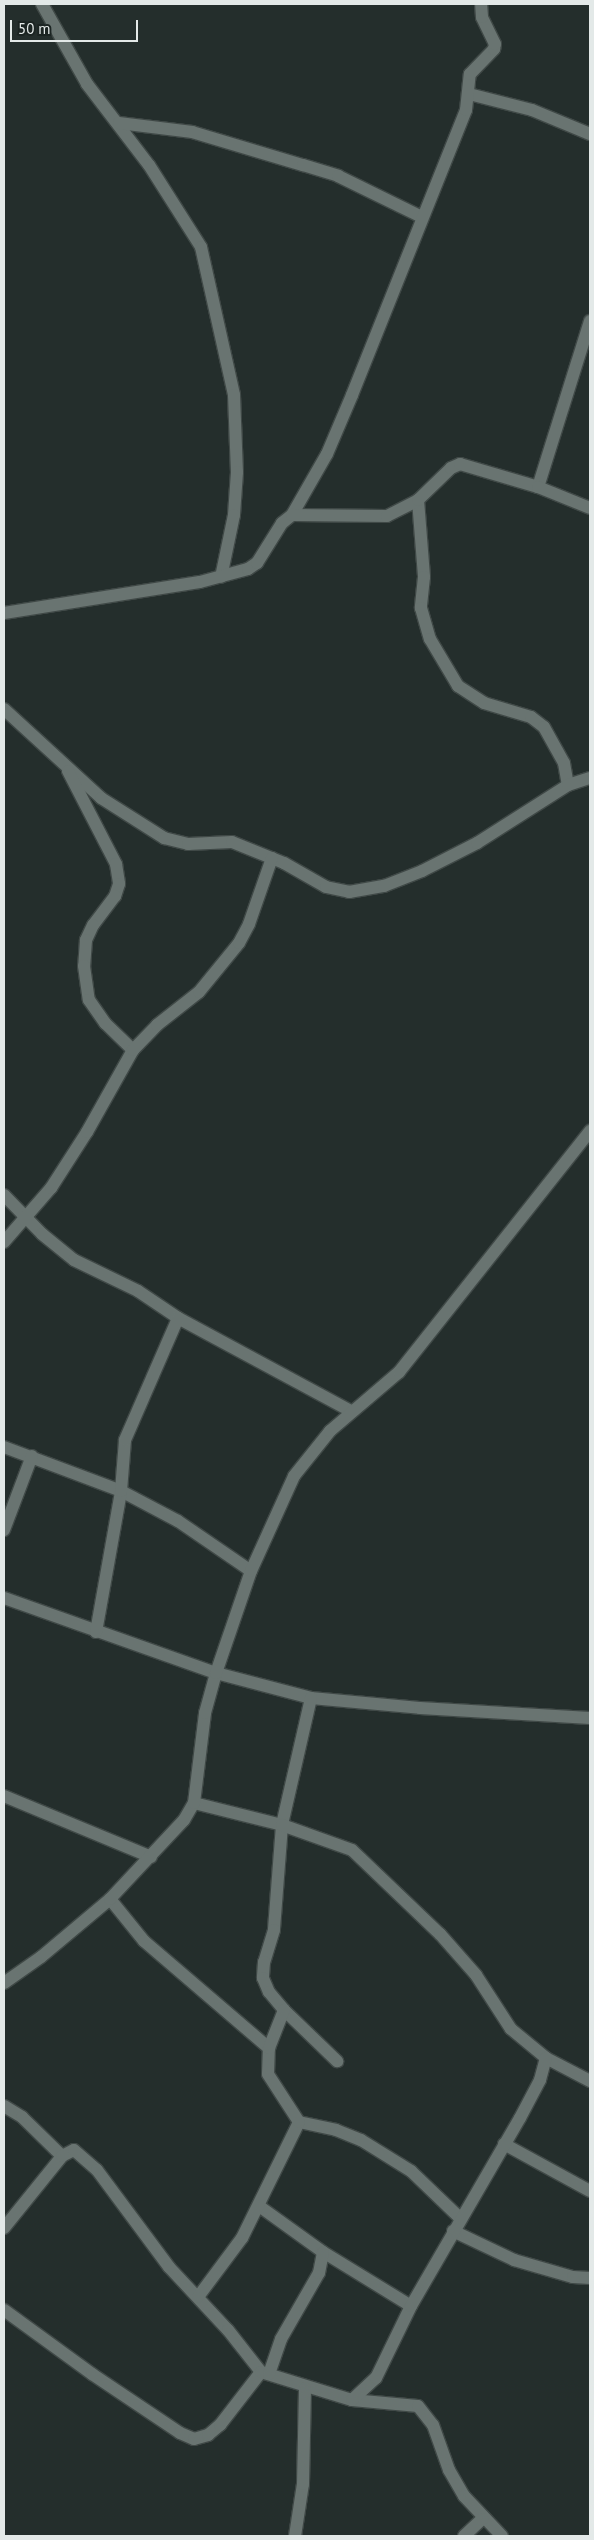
<!DOCTYPE html>
<html>
<head>
<meta charset="utf-8">
<style>
	body { margin:0 }
	#map { position:relative; width:594px; height:2540px; overflow:hidden; background:#242e2c; font-family:"PT Sans",sans-serif }
	div>[style] { position:absolute }
	.roads { filter:drop-shadow(1px 0 #404947) drop-shadow(-1px 0 #404947) drop-shadow(0 1px #404947) drop-shadow(0 -1px #404947) }
	.street>* { height:12px; margin:-6px; padding:0 6px; transform-origin:6px; border-radius:6px; background:#697471 }
	span { translate:-50% -50%; white-space:nowrap; text-align:center; line-height:1.15; -webkit-text-stroke:5px #1b2422; paint-order:stroke }
	.frame { position:absolute; inset:0; border:5px solid #e3e9e8; pointer-events:none }
	.scale { position:absolute; left:10px; top:20px; width:128px; height:22px; box-sizing:border-box; border:2px solid #e3e9e8; border-top:0; padding-left:6px; font-size:15px; line-height:18px; white-space:nowrap; color:#e3e9e8; -webkit-text-stroke:4px #1b2422; paint-order:stroke }
</style>
</head>
<body>
<div id="map">
	<div class="roads">
		<div class="street">
			<i style="left:42px;top:4px;width:92px;rotate:60.6deg"></i>
			<i style="left:87px;top:84px;width:102px;rotate:52.6deg"></i>
			<i style="left:149px;top:165px;width:97px;rotate:57.6deg"></i>
			<i style="left:201px;top:247px;width:152px;rotate:77.4deg"></i>
			<i style="left:234px;top:395px;width:77px;rotate:87.8deg"></i>
			<i style="left:237px;top:472px;width:43px;rotate:94deg"></i>
			<i style="left:234px;top:515px;width:63px;rotate:101.8deg"></i>
			<i style="left:469px;top:94px;width:65px;rotate:14.3deg"></i>
			<i style="left:532px;top:110px;width:63px;rotate:22.5deg"></i>
			<i style="left:119px;top:123px;width:74px;rotate:7deg"></i>
			<i style="left:192px;top:132px;width:116px;rotate:16.6deg"></i>
			<i style="left:303px;top:165px;width:37px;rotate:17deg"></i>
			<i style="left:338px;top:176px;width:93px;rotate:26deg"></i>
			<i style="left:538px;top:487px;width:174px;rotate:-72.6deg"></i>
			<i style="left:418px;top:500px;width:77px;rotate:85.5deg"></i>
			<i style="left:424px;top:577px;width:31px;rotate:96deg"></i>
			<i style="left:421px;top:608px;width:32px;rotate:74deg"></i>
			<i style="left:430px;top:639px;width:55px;rotate:59.2deg"></i>
			<i style="left:458px;top:686px;width:31px;rotate:33deg"></i>
			<i style="left:484px;top:703px;width:49px;rotate:16.6deg"></i>
			<i style="left:531px;top:717px;width:16px;rotate:38deg"></i>
			<i style="left:544px;top:727px;width:41px;rotate:60.9deg"></i>
			<i style="left:564px;top:763px;width:22px;rotate:80deg"></i>
			<i style="left:292px;top:515px;width:70px;rotate:-60.2deg"></i>
			<i style="left:327px;top:454px;width:64px;rotate:-67deg"></i>
			<i style="left:352px;top:395px;width:307px;rotate:-68.2deg"></i>
			<i style="left:466px;top:110px;width:36px;rotate:-84deg"></i>
			<i style="left:470px;top:74px;width:35px;rotate:-46deg"></i>
			<i style="left:494px;top:49px;width:5px;rotate:-79deg"></i>
			<i style="left:495px;top:44px;width:30px;rotate:-116deg"></i>
			<i style="left:482px;top:17px;width:13px;rotate:-94deg"></i>
			<i style="left:4px;top:613px;width:198px;rotate:-9deg"></i>
			<i style="left:200px;top:582px;width:50px;rotate:-15.2deg"></i>
			<i style="left:248px;top:569px;width:11px;rotate:-34deg"></i>
			<i style="left:257px;top:563px;width:47px;rotate:-58deg"></i>
			<i style="left:282px;top:523px;width:13px;rotate:-39deg"></i>
			<i style="left:292px;top:515px;width:95px;rotate:0.6deg"></i>
			<i style="left:387px;top:516px;width:35px;rotate:-27deg"></i>
			<i style="left:418px;top:500px;width:46px;rotate:-44.1deg"></i>
			<i style="left:451px;top:468px;width:10px;rotate:-24deg"></i>
			<i style="left:460px;top:464px;width:81px;rotate:16.4deg"></i>
			<i style="left:538px;top:487px;width:56px;rotate:22deg"></i>
			<i style="left:4px;top:709px;width:132px;rotate:42.5deg"></i>
			<i style="left:101px;top:798px;width:75px;rotate:32.4deg"></i>
			<i style="left:164px;top:838px;width:25px;rotate:14deg"></i>
			<i style="left:188px;top:844px;width:44px;rotate:-2.6deg"></i>
			<i style="left:232px;top:842px;width:56px;rotate:22deg"></i>
			<i style="left:284px;top:863px;width:48px;rotate:29.7deg"></i>
			<i style="left:326px;top:887px;width:24px;rotate:12deg"></i>
			<i style="left:349px;top:892px;width:36px;rotate:-10deg"></i>
			<i style="left:384px;top:886px;width:41px;rotate:-21.5deg"></i>
			<i style="left:422px;top:871px;width:62px;rotate:-27deg"></i>
			<i style="left:477px;top:843px;width:108px;rotate:-32.5deg"></i>
			<i style="left:568px;top:785px;width:23px;rotate:-18deg"></i>
			<i style="left:68px;top:771px;width:105px;rotate:62.7deg"></i>
			<i style="left:116px;top:864px;width:20px;rotate:81deg"></i>
			<i style="left:119px;top:884px;width:13px;rotate:108deg"></i>
			<i style="left:115px;top:896px;width:36px;rotate:127deg"></i>
			<i style="left:93px;top:925px;width:17px;rotate:115deg"></i>
			<i style="left:86px;top:940px;width:26px;rotate:94deg"></i>
			<i style="left:84px;top:966px;width:34px;rotate:82deg"></i>
			<i style="left:89px;top:1000px;width:28px;rotate:55deg"></i>
			<i style="left:105px;top:1023px;width:39px;rotate:44deg"></i>
			<i style="left:4px;top:1195px;width:54px;rotate:45.7deg"></i>
			<i style="left:42px;top:1234px;width:41px;rotate:39.1deg"></i>
			<i style="left:74px;top:1260px;width:71px;rotate:25.8deg"></i>
			<i style="left:138px;top:1291px;width:48px;rotate:34deg"></i>
			<i style="left:178px;top:1318px;width:196px;rotate:28.3deg"></i>
			<i style="left:4px;top:1242px;width:72px;rotate:-49deg"></i>
			<i style="left:51px;top:1188px;width:67px;rotate:-57.3deg"></i>
			<i style="left:87px;top:1132px;width:94px;rotate:-60.7deg"></i>
			<i style="left:133px;top:1050px;width:35px;rotate:-46deg"></i>
			<i style="left:157px;top:1025px;width:53px;rotate:-38.2deg"></i>
			<i style="left:199px;top:992px;width:63px;rotate:-50.8deg"></i>
			<i style="left:239px;top:943px;width:21px;rotate:-62deg"></i>
			<i style="left:249px;top:924px;width:70px;rotate:-70.8deg"></i>
			<i style="left:4px;top:1447px;width:125px;rotate:20.6deg"></i>
			<i style="left:121px;top:1491px;width:64px;rotate:27.8deg"></i>
			<i style="left:178px;top:1521px;width:88px;rotate:34.4deg"></i>
			<i style="left:4px;top:1530px;width:79px;rotate:-69.3deg"></i>
			<i style="left:4px;top:1598px;width:225px;rotate:19.5deg"></i>
			<i style="left:216px;top:1673px;width:98px;rotate:14.7deg"></i>
			<i style="left:311px;top:1698px;width:109px;rotate:5.2deg"></i>
			<i style="left:420px;top:1708px;width:170px;rotate:3.4deg"></i>
			<i style="left:96px;top:1632px;width:143px;rotate:-79.9deg"></i>
			<i style="left:121px;top:1491px;width:51px;rotate:-85.5deg"></i>
			<i style="left:125px;top:1440px;width:133px;rotate:-66.5deg"></i>
			<i style="left:311px;top:1698px;width:130px;rotate:102.9deg"></i>
			<i style="left:282px;top:1825px;width:105px;rotate:94.4deg"></i>
			<i style="left:274px;top:1930px;width:34px;rotate:107deg"></i>
			<i style="left:264px;top:1962px;width:16px;rotate:94deg"></i>
			<i style="left:263px;top:1978px;width:15px;rotate:67deg"></i>
			<i style="left:269px;top:1992px;width:23px;rotate:50deg"></i>
			<i style="left:284px;top:2010px;width:74px;rotate:43.9deg"></i>
			<i style="left:4px;top:1796px;width:159px;rotate:22.5deg"></i>
			<i style="left:194px;top:1803px;width:91px;rotate:14deg"></i>
			<i style="left:282px;top:1825px;width:74px;rotate:19.7deg"></i>
			<i style="left:352px;top:1850px;width:122px;rotate:43.7deg"></i>
			<i style="left:440px;top:1934px;width:55px;rotate:48.7deg"></i>
			<i style="left:476px;top:1975px;width:64px;rotate:57.1deg"></i>
			<i style="left:511px;top:2029px;width:45px;rotate:39.6deg"></i>
			<i style="left:546px;top:2058px;width:50px;rotate:27.6deg"></i>
			<i style="left:110px;top:1899px;width:54px;rotate:51deg"></i>
			<i style="left:144px;top:1941px;width:165px;rotate:40.6deg"></i>
			<i style="left:4px;top:1983px;width:45px;rotate:-35.1deg"></i>
			<i style="left:41px;top:1957px;width:90px;rotate:-40deg"></i>
			<i style="left:110px;top:1899px;width:108px;rotate:-46.9deg"></i>
			<i style="left:184px;top:1820px;width:20px;rotate:-60deg"></i>
			<i style="left:194px;top:1803px;width:91px;rotate:-83deg"></i>
			<i style="left:205px;top:1713px;width:41px;rotate:-74.6deg"></i>
			<i style="left:216px;top:1673px;width:108px;rotate:-71.1deg"></i>
			<i style="left:251px;top:1571px;width:104px;rotate:-65.6deg"></i>
			<i style="left:294px;top:1476px;width:58px;rotate:-51.3deg"></i>
			<i style="left:330px;top:1431px;width:91px;rotate:-40.5deg"></i>
			<i style="left:399px;top:1372px;width:308px;rotate:-51.6deg"></i>
			<i style="left:4px;top:2106px;width:21px;rotate:31deg"></i>
			<i style="left:22px;top:2117px;width:56px;rotate:44.3deg"></i>
			<i style="left:299px;top:2122px;width:38px;rotate:12deg"></i>
			<i style="left:336px;top:2130px;width:27px;rotate:22deg"></i>
			<i style="left:361px;top:2140px;width:59px;rotate:31.8deg"></i>
			<i style="left:411px;top:2171px;width:68px;rotate:43.8deg"></i>
			<i style="left:504px;top:2144px;width:98px;rotate:28.7deg"></i>
			<i style="left:259px;top:2206px;width:79px;rotate:35.7deg"></i>
			<i style="left:323px;top:2252px;width:103px;rotate:31.5deg"></i>
			<i style="left:4px;top:2228px;width:92px;rotate:-51.1deg"></i>
			<i style="left:62px;top:2156px;width:13px;rotate:-27deg"></i>
			<i style="left:74px;top:2150px;width:30px;rotate:41deg"></i>
			<i style="left:97px;top:2170px;width:121px;rotate:53.4deg"></i>
			<i style="left:169px;top:2267px;width:86px;rotate:46.9deg"></i>
			<i style="left:228px;top:2330px;width:53px;rotate:51.8deg"></i>
			<i style="left:453px;top:2231px;width:68px;rotate:25.4deg"></i>
			<i style="left:514px;top:2260px;width:61px;rotate:16.1deg"></i>
			<i style="left:573px;top:2277px;width:17px;rotate:3deg"></i>
			<i style="left:198px;top:2297px;width:74px;rotate:-53.3deg"></i>
			<i style="left:242px;top:2238px;width:129px;rotate:-63.8deg"></i>
			<i style="left:299px;top:2122px;width:57px;rotate:-122.9deg"></i>
			<i style="left:268px;top:2074px;width:26px;rotate:-88deg"></i>
			<i style="left:269px;top:2048px;width:41px;rotate:-68.5deg"></i>
			<i style="left:4px;top:2310px;width:109px;rotate:36deg"></i>
			<i style="left:92px;top:2374px;width:106px;rotate:33.8deg"></i>
			<i style="left:180px;top:2433px;width:15px;rotate:23deg"></i>
			<i style="left:194px;top:2439px;width:15px;rotate:-16deg"></i>
			<i style="left:208px;top:2435px;width:16px;rotate:-40deg"></i>
			<i style="left:220px;top:2425px;width:67px;rotate:-52.3deg"></i>
			<i style="left:261px;top:2372px;width:95px;rotate:17.1deg"></i>
			<i style="left:352px;top:2400px;width:66px;rotate:5.2deg"></i>
			<i style="left:418px;top:2406px;width:24px;rotate:52deg"></i>
			<i style="left:433px;top:2425px;width:48px;rotate:70.4deg"></i>
			<i style="left:449px;top:2470px;width:30px;rotate:60deg"></i>
			<i style="left:464px;top:2496px;width:55px;rotate:46.5deg"></i>
			<i style="left:269px;top:2374px;width:37px;rotate:-71deg"></i>
			<i style="left:281px;top:2339px;width:76px;rotate:-60.1deg"></i>
			<i style="left:319px;top:2273px;width:21px;rotate:-79deg"></i>
			<i style="left:352px;top:2400px;width:33px;rotate:-43deg"></i>
			<i style="left:376px;top:2378px;width:80px;rotate:-64.1deg"></i>
			<i style="left:411px;top:2306px;width:217px;rotate:-59.9deg"></i>
			<i style="left:520px;top:2118px;width:43px;rotate:-62.2deg"></i>
			<i style="left:540px;top:2080px;width:23px;rotate:-75deg"></i>
			<i style="left:295px;top:2536px;width:53px;rotate:-81.3deg"></i>
			<i style="left:303px;top:2484px;width:96px;rotate:-88.8deg"></i>
			<i style="left:464px;top:2536px;width:25px;rotate:-43deg"></i>
		</div>
	</div>
	<div class="frame"></div>
	<div class="scale">50 m</div>
</div>
</body>
</html>
